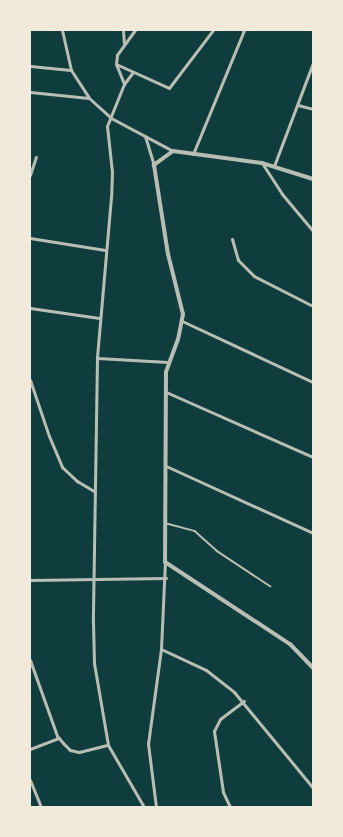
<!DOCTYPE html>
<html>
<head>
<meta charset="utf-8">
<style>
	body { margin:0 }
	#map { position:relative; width:343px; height:837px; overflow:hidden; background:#0f3d3e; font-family:Lora,serif }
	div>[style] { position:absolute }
	.service>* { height:1.5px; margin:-0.75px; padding:0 0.75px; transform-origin:0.75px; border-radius:0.75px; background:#b8beb3 }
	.minor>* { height:3px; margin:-1.5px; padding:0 1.5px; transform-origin:1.5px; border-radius:1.5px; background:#b8beb3 }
	.tertiary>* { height:4px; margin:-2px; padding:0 2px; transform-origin:2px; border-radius:2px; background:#b8beb3 }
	span { translate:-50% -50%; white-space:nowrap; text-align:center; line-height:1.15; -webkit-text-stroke:3.5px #f1e9da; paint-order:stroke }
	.frame { position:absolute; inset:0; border:31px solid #f1e9da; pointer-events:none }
</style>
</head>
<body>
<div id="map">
	<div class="service">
		<i style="left:165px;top:523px;width:31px;rotate:15deg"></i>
		<i style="left:195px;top:531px;width:30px;rotate:42deg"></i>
		<i style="left:217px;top:551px;width:64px;rotate:33.4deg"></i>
	</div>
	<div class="minor">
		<i style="left:62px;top:30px;width:41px;rotate:77.3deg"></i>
		<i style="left:71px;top:70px;width:33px;rotate:57deg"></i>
		<i style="left:89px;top:98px;width:30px;rotate:42deg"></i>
		<i style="left:111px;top:118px;width:70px;rotate:28deg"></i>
		<i style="left:123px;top:30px;width:13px;rotate:86deg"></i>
		<i style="left:135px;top:30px;width:31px;rotate:126deg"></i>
		<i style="left:117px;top:55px;width:9px;rotate:96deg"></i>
		<i style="left:116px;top:64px;width:22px;rotate:68deg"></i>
		<i style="left:124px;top:84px;width:45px;rotate:112deg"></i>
		<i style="left:107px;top:126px;width:46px;rotate:83.8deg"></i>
		<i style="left:112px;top:172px;width:25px;rotate:92deg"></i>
		<i style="left:111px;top:197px;width:162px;rotate:95deg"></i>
		<i style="left:97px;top:358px;width:264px;rotate:90.9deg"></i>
		<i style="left:93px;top:622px;width:41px;rotate:88.6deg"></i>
		<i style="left:94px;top:663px;width:83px;rotate:80.3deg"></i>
		<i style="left:108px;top:745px;width:72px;rotate:59.9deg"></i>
		<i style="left:116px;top:64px;width:58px;rotate:24.4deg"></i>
		<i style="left:169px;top:88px;width:73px;rotate:-52.8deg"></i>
		<i style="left:30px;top:66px;width:41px;rotate:5.6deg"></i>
		<i style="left:124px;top:84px;width:15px;rotate:-53deg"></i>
		<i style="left:30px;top:92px;width:59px;rotate:5.8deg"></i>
		<i style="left:298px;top:105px;width:16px;rotate:15deg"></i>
		<i style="left:145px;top:136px;width:30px;rotate:73deg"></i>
		<i style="left:193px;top:154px;width:134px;rotate:-67.6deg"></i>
		<i style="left:262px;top:163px;width:37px;rotate:57deg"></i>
		<i style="left:282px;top:194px;width:48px;rotate:50deg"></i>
		<i style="left:274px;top:166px;width:110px;rotate:-69.3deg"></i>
		<i style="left:30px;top:175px;width:19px;rotate:-72deg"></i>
		<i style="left:30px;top:238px;width:76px;rotate:9.1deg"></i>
		<i style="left:232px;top:239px;width:22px;rotate:74deg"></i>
		<i style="left:238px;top:260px;width:23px;rotate:45deg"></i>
		<i style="left:254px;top:276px;width:66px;rotate:27deg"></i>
		<i style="left:30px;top:308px;width:70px;rotate:8.2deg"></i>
		<i style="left:182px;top:321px;width:145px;rotate:25deg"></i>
		<i style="left:97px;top:358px;width:71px;rotate:3.2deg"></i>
		<i style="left:30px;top:380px;width:59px;rotate:71.3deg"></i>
		<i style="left:49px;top:436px;width:34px;rotate:67deg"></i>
		<i style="left:62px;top:467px;width:21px;rotate:43deg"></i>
		<i style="left:77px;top:481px;width:21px;rotate:31deg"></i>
		<i style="left:166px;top:392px;width:161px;rotate:23.9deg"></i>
		<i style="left:166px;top:466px;width:162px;rotate:24.5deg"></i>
		<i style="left:30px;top:580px;width:136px;rotate:-0.8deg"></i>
		<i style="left:161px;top:649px;width:50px;rotate:25deg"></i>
		<i style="left:206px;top:670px;width:36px;rotate:38deg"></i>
		<i style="left:234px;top:692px;width:124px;rotate:50.5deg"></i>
		<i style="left:30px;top:660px;width:81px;rotate:70.4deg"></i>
		<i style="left:57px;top:736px;width:9px;rotate:49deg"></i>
		<i style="left:63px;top:743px;width:10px;rotate:45deg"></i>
		<i style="left:70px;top:750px;width:9px;rotate:13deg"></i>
		<i style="left:79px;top:752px;width:30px;rotate:-14deg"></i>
		<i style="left:30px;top:749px;width:31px;rotate:-21deg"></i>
		<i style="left:30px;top:780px;width:29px;rotate:68deg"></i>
		<i style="left:156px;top:807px;width:64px;rotate:-97.2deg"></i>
		<i style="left:148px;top:744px;width:96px;rotate:-82.2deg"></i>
		<i style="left:161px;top:649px;width:87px;rotate:-87.4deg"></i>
		<i style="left:230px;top:807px;width:17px;rotate:-115deg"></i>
		<i style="left:223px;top:792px;width:62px;rotate:-98.4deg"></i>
		<i style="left:214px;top:731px;width:13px;rotate:-63deg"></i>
		<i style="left:220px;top:719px;width:30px;rotate:-37deg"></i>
	</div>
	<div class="tertiary">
		<i style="left:313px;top:179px;width:53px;rotate:-162.6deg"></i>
		<i style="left:262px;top:163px;width:90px;rotate:-172.3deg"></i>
		<i style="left:173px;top:151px;width:24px;rotate:144deg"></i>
		<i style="left:154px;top:165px;width:90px;rotate:81.1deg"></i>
		<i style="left:168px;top:254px;width:62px;rotate:76deg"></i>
		<i style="left:183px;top:314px;width:25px;rotate:101deg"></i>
		<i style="left:178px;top:339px;width:35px;rotate:110deg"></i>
		<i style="left:166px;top:372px;width:190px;rotate:90.3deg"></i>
		<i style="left:165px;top:562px;width:149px;rotate:33.3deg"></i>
		<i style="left:290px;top:644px;width:33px;rotate:46deg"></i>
	</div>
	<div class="frame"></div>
</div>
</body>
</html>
